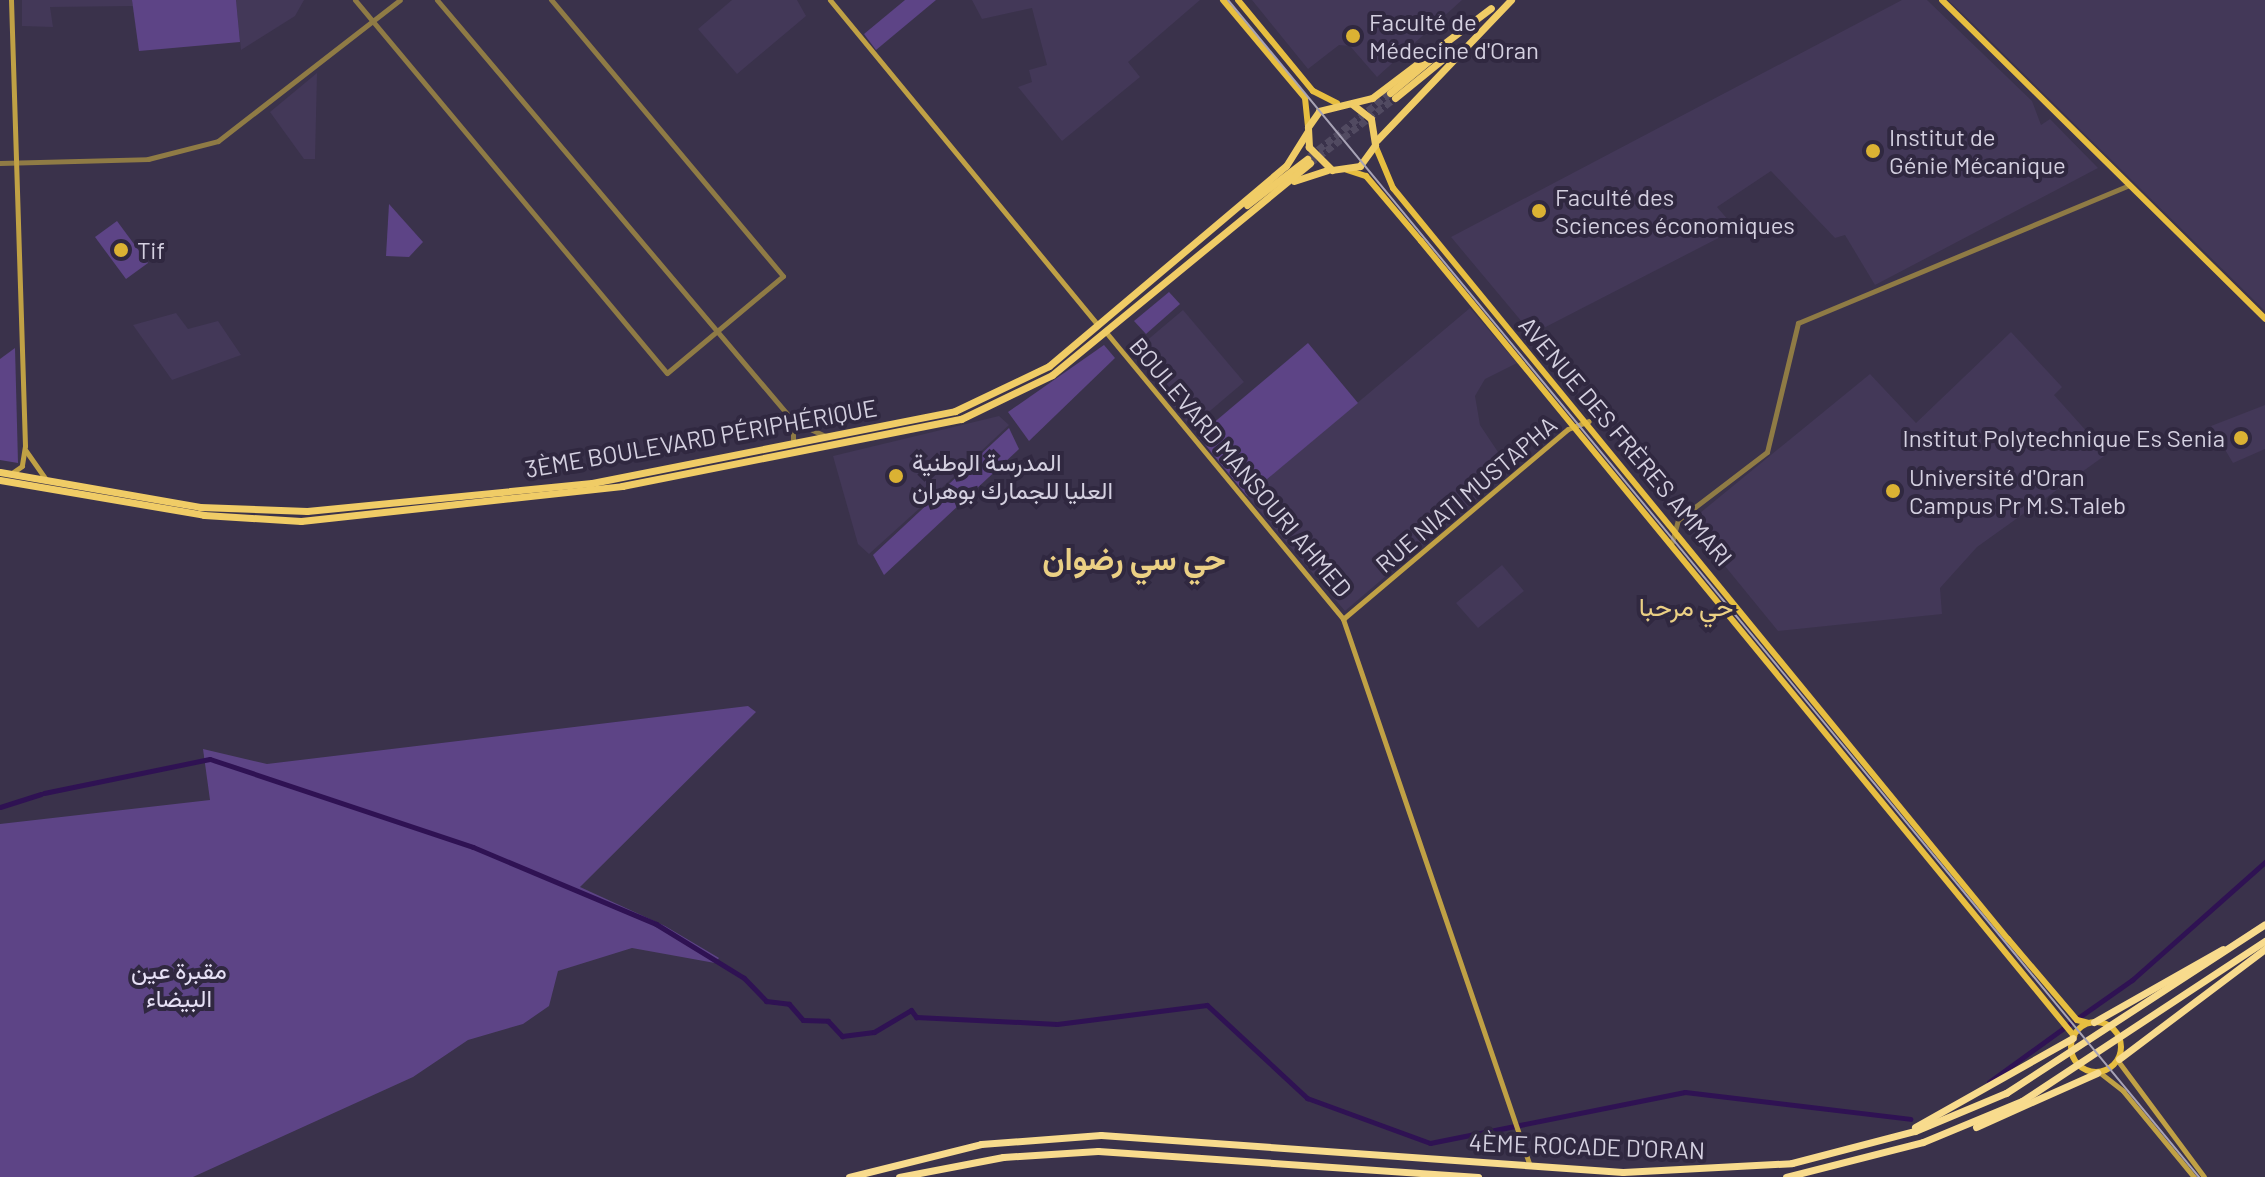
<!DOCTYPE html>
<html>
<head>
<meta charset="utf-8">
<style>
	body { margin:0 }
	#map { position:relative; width:2265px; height:1177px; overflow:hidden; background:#3a324b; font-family:Barlow,Vazirmatn,sans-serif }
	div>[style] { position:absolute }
	.built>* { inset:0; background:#433858 }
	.green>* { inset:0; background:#5d4486 }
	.canal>* { height:5px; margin:-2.5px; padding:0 2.5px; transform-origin:2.5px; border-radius:2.5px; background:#2f1253 }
	.trunk-tunnel>* { height:7px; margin-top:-3.5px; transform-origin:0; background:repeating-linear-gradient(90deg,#514a61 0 7px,transparent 0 10.5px) }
	.tertiary>* { height:5px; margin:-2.5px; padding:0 2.5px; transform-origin:2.5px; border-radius:2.5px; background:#8f7b45 }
	.secondary>* { height:5px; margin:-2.5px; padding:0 2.5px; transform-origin:2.5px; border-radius:2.5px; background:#c0a145 }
	.primary>* { height:6px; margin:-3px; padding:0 3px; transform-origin:3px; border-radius:3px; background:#e7be40 }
	.primary>.ring { margin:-3px; padding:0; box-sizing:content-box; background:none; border:6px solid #e7be40; border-radius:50% }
	.trunk>* { height:7px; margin:-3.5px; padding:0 3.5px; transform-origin:3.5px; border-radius:3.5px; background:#f0cc66 }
	.motorway>* { height:7px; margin:-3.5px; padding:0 3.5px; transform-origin:3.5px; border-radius:3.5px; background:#f8db8d }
	.tram>* { height:2px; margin:-1px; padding:0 1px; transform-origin:1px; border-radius:1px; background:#a8a3b6 }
	.dots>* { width:22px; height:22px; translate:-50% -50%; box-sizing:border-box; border:4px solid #302840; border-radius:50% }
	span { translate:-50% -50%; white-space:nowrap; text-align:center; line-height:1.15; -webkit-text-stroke:8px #302840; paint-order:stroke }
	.poi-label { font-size:24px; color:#d4d0e0 }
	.left { translate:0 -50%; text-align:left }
	.right { translate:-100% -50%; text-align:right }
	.street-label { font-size:24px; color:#d4d0e0 }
	.park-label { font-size:24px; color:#e6e0f5 }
	.neighbourhood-label { font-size:26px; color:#ebd084 }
	.district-label { font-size:32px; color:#ebd084; font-weight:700 }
</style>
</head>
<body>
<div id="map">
	<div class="built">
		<i style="clip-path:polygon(22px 0,132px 0,133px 6px,50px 7px,53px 27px,22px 26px)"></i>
		<i style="clip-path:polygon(236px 0,304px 0,295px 16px,241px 50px)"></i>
		<i style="clip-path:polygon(732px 0,797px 0,806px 16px,737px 74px,698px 29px)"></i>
		<i style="clip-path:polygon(972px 0,1200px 0,1128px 62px,1140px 77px,1062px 141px,1018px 87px,1032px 82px,1029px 70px,1047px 65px,1032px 8px,982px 19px)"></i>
		<i style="clip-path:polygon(1252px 0,1462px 0,1377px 77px,1350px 46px,1339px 45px,1308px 69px)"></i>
		<i style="clip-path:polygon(1902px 0,1927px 0,2032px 101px,2041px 125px,2050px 119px,2098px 168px,1875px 285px,1845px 235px,1835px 238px,1771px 171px,1717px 207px,1736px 229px,1532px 334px,1451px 237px)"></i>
		<i style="clip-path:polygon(1948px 0,2265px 0,2265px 311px,1966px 17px)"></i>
		<i style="clip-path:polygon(317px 73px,315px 159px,304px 159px,270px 112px)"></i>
		<i style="clip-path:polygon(1470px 308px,1517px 363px,1485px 379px,1475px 396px,1480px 425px,1510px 470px,1345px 611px,1247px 496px)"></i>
		<i style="clip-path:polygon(1183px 310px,1244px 382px,1191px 427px,1132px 353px)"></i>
		<i style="clip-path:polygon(176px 313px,188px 329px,218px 321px,241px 355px,172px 380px,133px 325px)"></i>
		<i style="clip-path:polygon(2011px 332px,2062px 387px,2054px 395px,2107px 454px,1977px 547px,1940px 588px,1942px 614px,1778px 631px,1689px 522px,1870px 374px,1916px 423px)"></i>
		<i style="clip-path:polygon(2265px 405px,2265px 449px,2233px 463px,2211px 426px)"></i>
		<i style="clip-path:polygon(999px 416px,1009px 425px,931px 498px,869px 554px,858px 544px,833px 456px)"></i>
		<i style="clip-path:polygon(1502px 565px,1524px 591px,1478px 628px,1456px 603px)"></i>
	</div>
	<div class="green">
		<i style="clip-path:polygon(132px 0,236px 0,240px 42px,139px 51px)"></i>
		<i style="clip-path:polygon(905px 0,936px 0,876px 50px,864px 34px)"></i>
		<i style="clip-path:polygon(389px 204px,423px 242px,409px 257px,386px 256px)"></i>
		<i style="clip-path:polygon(117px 221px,148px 263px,126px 279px,95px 237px)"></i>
		<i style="clip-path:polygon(1169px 292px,1180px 304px,1146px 334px,1134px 321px)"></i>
		<i style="clip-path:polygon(1308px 343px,1358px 403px,1247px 496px,1198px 436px)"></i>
		<i style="clip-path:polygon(1104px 345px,1115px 358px,1029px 441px,1008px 412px)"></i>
		<i style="clip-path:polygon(15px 348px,18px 463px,0 460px,0 359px)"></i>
		<i style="clip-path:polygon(1009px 428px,1019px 449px,884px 575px,873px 555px)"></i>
		<i style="clip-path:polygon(748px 706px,756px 712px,580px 887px,665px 926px,719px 958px,715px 963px,632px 948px,558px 971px,549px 1006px,523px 1024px,468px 1040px,413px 1077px,193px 1177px,0 1177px,0 824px,210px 800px,203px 749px,267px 764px)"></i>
	</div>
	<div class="canal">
		<i style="left:44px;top:793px;width:169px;rotate:-11.6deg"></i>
		<i style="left:210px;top:759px;width:277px;rotate:18.5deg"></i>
		<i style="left:473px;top:847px;width:199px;rotate:22.8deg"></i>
		<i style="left:656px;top:924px;width:103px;rotate:31.5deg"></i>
		<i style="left:744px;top:978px;width:32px;rotate:46deg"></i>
		<i style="left:766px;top:1001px;width:23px;rotate:7deg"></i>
		<i style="left:789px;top:1004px;width:21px;rotate:49deg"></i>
		<i style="left:803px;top:1020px;width:25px;rotate:2deg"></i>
		<i style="left:828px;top:1021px;width:21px;rotate:47deg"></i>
		<i style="left:842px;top:1036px;width:32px;rotate:-7deg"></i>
		<i style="left:874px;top:1032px;width:43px;rotate:-30.7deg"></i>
		<i style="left:911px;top:1010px;width:9px;rotate:54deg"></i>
		<i style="left:916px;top:1017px;width:141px;rotate:2.8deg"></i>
		<i style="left:1057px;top:1024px;width:151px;rotate:-7.2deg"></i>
		<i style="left:1207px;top:1005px;width:137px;rotate:42.9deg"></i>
		<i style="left:1307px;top:1098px;width:131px;rotate:20.1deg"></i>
		<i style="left:1430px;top:1143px;width:260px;rotate:-11.3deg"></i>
		<i style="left:1685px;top:1092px;width:227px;rotate:6.8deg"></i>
		<i style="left:0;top:807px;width:43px;rotate:-17.6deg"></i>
		<i style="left:2075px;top:1020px;width:70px;rotate:-35.1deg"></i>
		<i style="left:2132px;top:980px;width:178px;rotate:-41.6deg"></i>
		<i style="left:1989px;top:1082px;width:99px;rotate:-35.9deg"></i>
	</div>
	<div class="trunk-tunnel">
		<i style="left:1310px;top:156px;width:102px;rotate:-38.2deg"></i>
		<i style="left:1310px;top:163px;width:107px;rotate:-37.4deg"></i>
	</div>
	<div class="tertiary">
		<i style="left:355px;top:0;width:486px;rotate:50.1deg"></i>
		<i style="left:667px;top:373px;width:151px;rotate:-39.9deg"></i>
		<i style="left:783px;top:276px;width:361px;rotate:-130deg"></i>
		<i style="left:437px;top:0;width:551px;rotate:49.78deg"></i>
		<i style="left:793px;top:421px;width:35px;rotate:25deg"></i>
		<i style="left:0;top:163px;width:148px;rotate:-1.5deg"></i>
		<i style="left:148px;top:159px;width:72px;rotate:-14.4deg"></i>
		<i style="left:218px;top:141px;width:230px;rotate:-37.8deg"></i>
		<i style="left:793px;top:442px;width:20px;rotate:-90deg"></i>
		<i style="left:1672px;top:542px;width:23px;rotate:-75deg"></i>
		<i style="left:1678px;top:520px;width:112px;rotate:-37.4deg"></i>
		<i style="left:1767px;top:452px;width:133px;rotate:-76.5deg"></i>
		<i style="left:1798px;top:323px;width:359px;rotate:-22.6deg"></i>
	</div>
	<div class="secondary">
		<i style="left:11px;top:0;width:446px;rotate:88.2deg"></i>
		<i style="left:25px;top:446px;width:20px;rotate:99deg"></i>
		<i style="left:22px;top:466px;width:12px;rotate:145deg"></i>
		<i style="left:830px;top:0;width:421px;rotate:50.5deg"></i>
		<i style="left:1105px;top:331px;width:374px;rotate:50.4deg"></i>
		<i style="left:1343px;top:619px;width:578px;rotate:71.13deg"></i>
		<i style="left:26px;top:451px;width:33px;rotate:55deg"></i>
		<i style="left:1343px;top:619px;width:294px;rotate:-40.2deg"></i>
		<i style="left:1568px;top:429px;width:22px;rotate:-21deg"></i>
		<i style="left:2118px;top:1061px;width:144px;rotate:53.4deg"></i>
		<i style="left:2099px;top:1072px;width:31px;rotate:38deg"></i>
		<i style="left:2123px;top:1091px;width:112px;rotate:50.5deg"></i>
	</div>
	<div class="primary">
		<i style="left:1223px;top:0;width:128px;rotate:50.1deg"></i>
		<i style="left:1305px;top:98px;width:28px;rotate:84deg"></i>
		<i style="left:1238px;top:0;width:118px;rotate:50.5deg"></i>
		<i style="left:1313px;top:91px;width:27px;rotate:27deg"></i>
		<i style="left:1942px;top:0;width:454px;rotate:44.6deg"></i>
		<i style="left:1375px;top:145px;width:47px;rotate:67.3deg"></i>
		<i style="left:1393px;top:188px;width:971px;rotate:50.69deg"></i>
		<i style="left:2008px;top:939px;width:106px;rotate:49.6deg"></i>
		<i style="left:2077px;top:1020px;width:12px;rotate:14deg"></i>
		<i style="left:1347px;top:170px;width:20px;rotate:18deg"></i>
		<i style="left:1366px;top:176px;width:85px;rotate:49.8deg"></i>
		<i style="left:1421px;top:241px;width:1029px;rotate:50.6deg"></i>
		<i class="ring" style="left:2071px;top:1022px;width:44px;height:44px"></i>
	</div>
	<div class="trunk">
		<i style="left:1390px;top:93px;width:61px;rotate:-39.7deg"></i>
		<i style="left:1395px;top:98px;width:76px;rotate:-39.1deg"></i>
		<i style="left:1352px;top:104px;width:24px;rotate:38deg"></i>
		<i style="left:1371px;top:119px;width:26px;rotate:81deg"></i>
		<i style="left:1375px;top:145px;width:26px;rotate:126deg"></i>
		<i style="left:1360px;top:166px;width:28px;rotate:172deg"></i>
		<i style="left:1332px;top:170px;width:33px;rotate:-135deg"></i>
		<i style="left:1309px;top:147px;width:20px;rotate:-93deg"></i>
		<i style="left:1308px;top:127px;width:19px;rotate:-55deg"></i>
		<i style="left:1319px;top:111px;width:55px;rotate:-13.8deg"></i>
		<i style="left:1372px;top:98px;width:149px;rotate:-37.1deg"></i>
		<i style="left:1377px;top:140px;width:194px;rotate:-46.3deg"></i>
		<i style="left:1294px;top:181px;width:35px;rotate:-18deg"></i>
		<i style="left:1247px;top:205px;width:76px;rotate:-37.5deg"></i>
		<i style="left:0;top:472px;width:203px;rotate:9.9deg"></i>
		<i style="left:200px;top:507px;width:107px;rotate:2.1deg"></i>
		<i style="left:307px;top:511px;width:286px;rotate:-5.6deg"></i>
		<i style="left:592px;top:483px;width:370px;rotate:-11.2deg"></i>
		<i style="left:955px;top:411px;width:104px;rotate:-25.6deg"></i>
		<i style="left:1049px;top:366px;width:310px;rotate:-40.2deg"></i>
		<i style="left:1286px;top:166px;width:40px;rotate:-58deg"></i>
		<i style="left:0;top:480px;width:207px;rotate:9.7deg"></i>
		<i style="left:204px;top:515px;width:97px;rotate:3.5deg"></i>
		<i style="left:301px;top:521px;width:323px;rotate:-6.2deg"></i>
		<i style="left:622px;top:486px;width:346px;rotate:-11.2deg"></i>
		<i style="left:961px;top:419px;width:101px;rotate:-25.8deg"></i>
		<i style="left:1052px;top:375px;width:334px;rotate:-39.4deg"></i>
	</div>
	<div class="motorway">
		<i style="left:2094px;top:1022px;width:148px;rotate:-29.5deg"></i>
		<i style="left:2119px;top:1059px;width:183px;rotate:-37deg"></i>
		<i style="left:1915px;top:1127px;width:181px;rotate:-29.4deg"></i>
		<i style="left:1976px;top:1127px;width:133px;rotate:-24.1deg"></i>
		<i style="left:849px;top:1177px;width:136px;rotate:-14deg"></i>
		<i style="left:981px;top:1144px;width:120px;rotate:-4.3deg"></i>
		<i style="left:1101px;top:1135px;width:523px;rotate:4.05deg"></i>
		<i style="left:1623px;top:1172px;width:169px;rotate:-3deg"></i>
		<i style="left:1792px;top:1163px;width:127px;rotate:-14.6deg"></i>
		<i style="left:1915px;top:1131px;width:99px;rotate:-22.7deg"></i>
		<i style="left:2006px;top:1093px;width:309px;rotate:-33.1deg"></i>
		<i style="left:899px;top:1177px;width:106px;rotate:-10.9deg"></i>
		<i style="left:1003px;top:1157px;width:95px;rotate:-3.6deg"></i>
		<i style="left:1098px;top:1151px;width:381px;rotate:3.9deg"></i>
		<i style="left:1786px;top:1177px;width:141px;rotate:-14.3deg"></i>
		<i style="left:1923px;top:1142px;width:107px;rotate:-22.5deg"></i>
		<i style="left:2022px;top:1101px;width:291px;rotate:-33.4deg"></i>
	</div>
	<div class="tram">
		<i style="left:1228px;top:0;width:1526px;rotate:50.48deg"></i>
	</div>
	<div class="dots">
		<i style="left:1353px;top:36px;background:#dbb233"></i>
		<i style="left:1873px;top:151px;background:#dbb233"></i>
		<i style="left:1539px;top:211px;background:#dbb233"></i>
		<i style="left:121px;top:250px;background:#dbb233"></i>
		<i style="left:2241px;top:438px;background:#dbb233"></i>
		<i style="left:896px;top:476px;background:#dbb233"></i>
		<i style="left:1893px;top:491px;background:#dbb233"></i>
	</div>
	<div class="poi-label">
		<span class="left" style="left:1369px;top:36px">Faculté de<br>Médecine d'Oran</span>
		<span class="left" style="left:1889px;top:151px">Institut de<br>Génie Mécanique</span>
		<span class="left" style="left:1555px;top:211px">Faculté des<br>Sciences économiques</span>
		<span class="left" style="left:137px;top:250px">Tif</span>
		<span class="right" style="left:2225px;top:438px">Institut Polytechnique Es Senia</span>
		<span class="left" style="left:912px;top:476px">المدرسة الوطنية<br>العليا للجمارك بوهران</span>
		<span class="left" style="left:1909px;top:491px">Université d'Oran<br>Campus Pr M.S.Taleb</span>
	</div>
	<div class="street-label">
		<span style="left:701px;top:438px;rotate:-10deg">3ÈME BOULEVARD PÉRIPHÉRIQUE</span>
		<span style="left:1626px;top:441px;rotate:50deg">AVENUE DES FRÈRES AMMARI</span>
		<span style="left:1241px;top:467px;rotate:50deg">BOULEVARD MANSOURI AHMED</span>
		<span style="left:1466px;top:494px;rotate:-40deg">RUE NIATI MUSTAPHA</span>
		<span style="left:1587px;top:1146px;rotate:2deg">4ÈME ROCADE D'ORAN</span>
	</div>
	<div class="park-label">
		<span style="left:179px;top:984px">مقبرة عين<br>البيضاء</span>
	</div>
	<div class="neighbourhood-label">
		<span style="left:1686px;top:606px">حي مرحبا</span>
	</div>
	<div class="district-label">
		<span style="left:1134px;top:557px">حي سي رضوان</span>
	</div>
</div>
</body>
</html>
